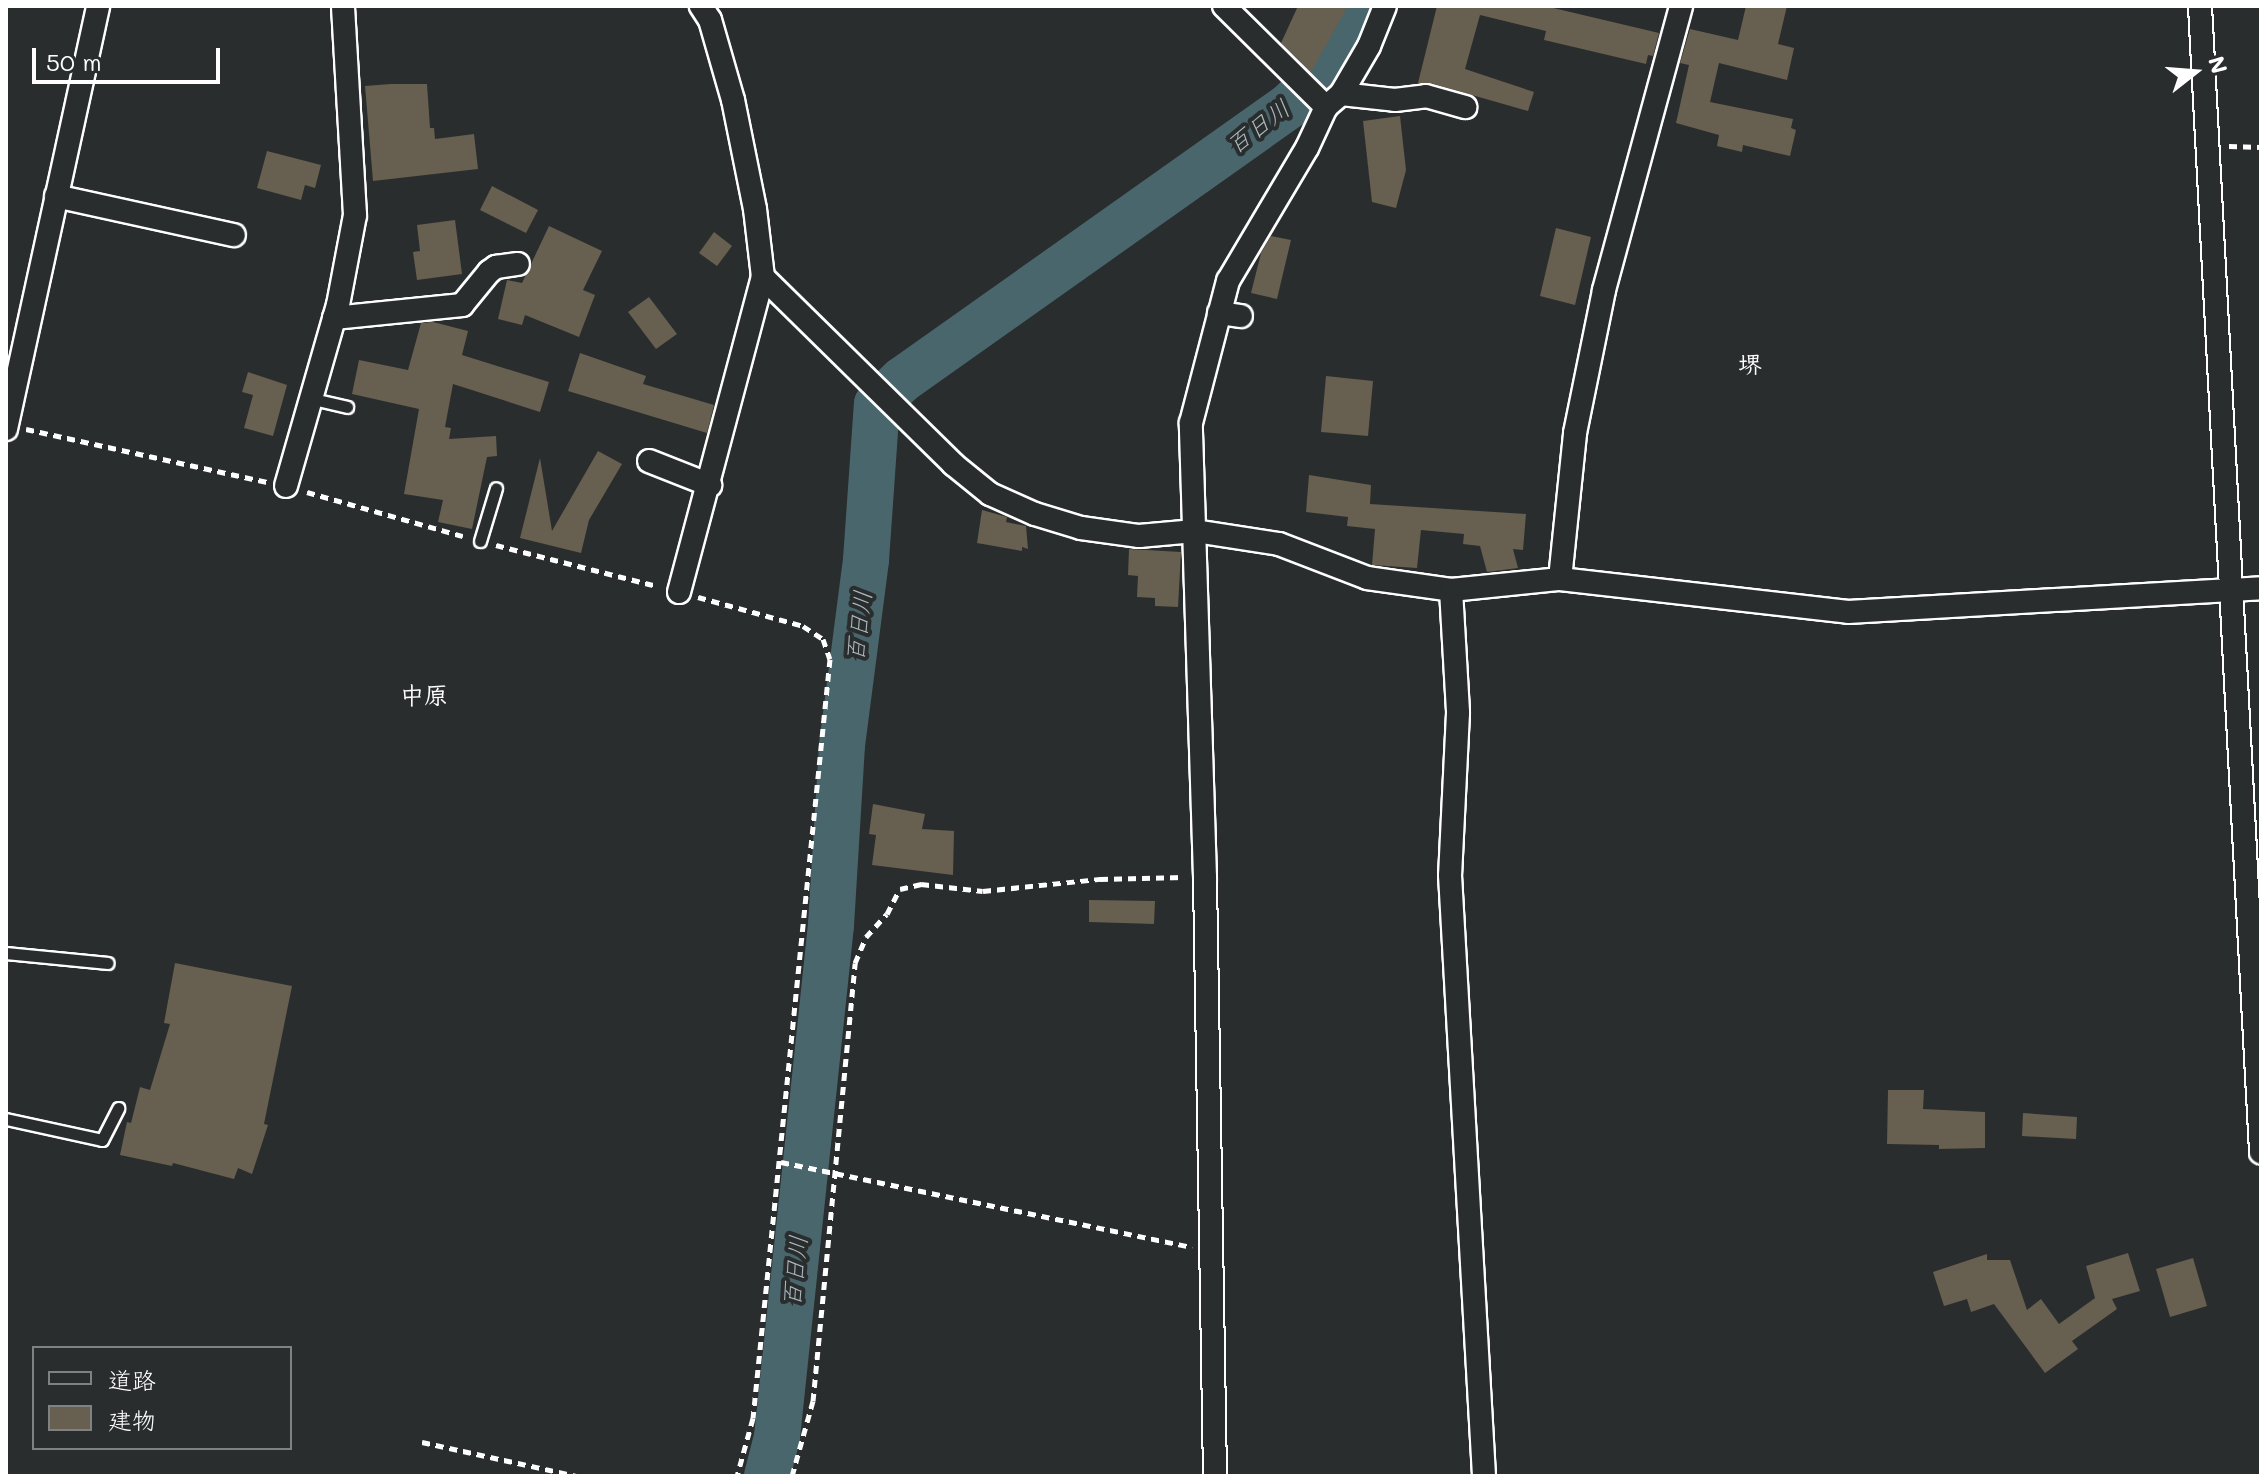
<!DOCTYPE html>
<html>
<head>
<meta charset="utf-8">
<style>
	body { margin:0 }
	#map { position:relative; width:2267px; height:1482px; overflow:hidden; background:#2a2d2e; font-family:Mali,"Klee One",sans-serif }
	div>[style] { position:absolute }
	.river>* { height:46px; margin:-23px; padding:0 23px; transform-origin:23px; border-radius:23px; background:#49666d }
	.building>* { inset:0; background:#675f4f }
	.path>* { height:5px; margin-top:-2.5px; transform-origin:0; background:repeating-linear-gradient(90deg,#fff 0 8px,transparent 0 14px) }
	.roads { filter:drop-shadow(2px 0 #fff) drop-shadow(-2px 0 #fff) drop-shadow(0 2px #fff) drop-shadow(0 -2px #fff) }
	.service>* { height:11px; margin:-5.5px; padding:0 5.5px; transform-origin:5.5px; border-radius:5.5px; background:#2a2d2e }
	.minor>* { height:22px; margin:-11px; padding:0 11px; transform-origin:11px; border-radius:11px; background:#2a2d2e }
	span { translate:-50% -50%; white-space:nowrap; text-align:center; line-height:1.15; -webkit-text-stroke:8px #2a2d2e; paint-order:stroke }
	.water-label { font-size:24px; color:#adbabd; font-style:italic }
	.neighbourhood-label { font-size:24px; color:#fff; font-weight:700 }
	.frame { position:absolute; inset:0; border:8px solid #fff; pointer-events:none }
	.legend { position:absolute; left:32px; top:1346px; width:260px; height:104px; box-sizing:border-box; background:#2a2d2e; border:2px solid #7f8182; margin:0; padding:10px 14px; list-style:none; font-size:24px; color:#fff }
	.legend li { display:flex; align-items:center; gap:16px; height:40px }
	.legend b { width:40px; border:2px solid #7f8182 }
	.north { position:absolute; left:2155px; top:32px; width:80px; height:80px; -webkit-text-stroke:6px #2a2d2e; paint-order:stroke; rotate:73deg; font-size:22px; font-weight:700; line-height:32px; text-align:center; color:#fff }
	.north::after { content:''; display:block; margin:auto; width:28px; height:36px; background:#fff; clip-path:polygon(50% 0,100% 100%,50% 72%,0 100%) }
	.scale { position:absolute; left:32px; top:48px; width:188px; height:36px; box-sizing:border-box; border:4px solid #fff; border-top:0; padding-left:10px; font-size:24px; line-height:28px; white-space:nowrap; color:#fff; -webkit-text-stroke:6px #2a2d2e; paint-order:stroke }
</style>
</head>
<body>
<div id="map">
	<div class="river">
		<i style="left:767px;top:1476px;width:40px;rotate:-75.6deg"></i>
		<i style="left:777px;top:1437px;width:515px;rotate:-83.98deg"></i>
		<i style="left:831px;top:925px;width:180px;rotate:-86.5deg"></i>
		<i style="left:842px;top:745px;width:187px;rotate:-82.6deg"></i>
		<i style="left:866px;top:560px;width:156px;rotate:-86deg"></i>
		<i style="left:877px;top:404px;width:35px;rotate:-44deg"></i>
		<i style="left:902px;top:380px;width:474px;rotate:-35.3deg"></i>
		<i style="left:1289px;top:106px;width:42px;rotate:-44deg"></i>
		<i style="left:1319px;top:77px;width:42px;rotate:-55.6deg"></i>
		<i style="left:1343px;top:42px;width:39px;rotate:-66deg"></i>
	</div>
	<div class="building">
		<i style="clip-path:polygon(1298px 6px,1348px 6px,1311px 72px,1281px 43px)"></i>
		<i style="clip-path:polygon(1437px 6px,1545px 6px,1659px 33px,1653px 56px,1648px 55px,1646px 64px,1544px 40px,1546px 31px,1480px 15px,1465px 69px,1534px 92px,1528px 111px,1430px 83px,1418px 83px)"></i>
		<i style="clip-path:polygon(1746px 6px,1787px 6px,1778px 44px,1794px 48px,1787px 80px,1719px 63px,1710px 102px,1793px 119px,1791px 128px,1796px 130px,1790px 156px,1743px 145px,1742px 152px,1717px 146px,1719px 135px,1676px 123px,1689px 65px,1680px 63px,1690px 29px,1738px 40px)"></i>
		<i style="clip-path:polygon(391px 84px,427px 84px,430px 128px,434px 128px,435px 139px,474px 134px,478px 169px,373px 181px,365px 86px)"></i>
		<i style="clip-path:polygon(1400px 116px,1406px 170px,1396px 208px,1372px 202px,1363px 121px)"></i>
		<i style="clip-path:polygon(267px 151px,321px 165px,315px 188px,305px 185px,301px 200px,257px 188px)"></i>
		<i style="clip-path:polygon(492px 186px,538px 210px,526px 233px,480px 210px)"></i>
		<i style="clip-path:polygon(455px 220px,462px 274px,417px 280px,413px 252px,420px 251px,417px 225px)"></i>
		<i style="clip-path:polygon(549px 226px,602px 251px,583px 290px,595px 295px,579px 337px,525px 315px,522px 325px,498px 319px,507px 280px,522px 283px)"></i>
		<i style="clip-path:polygon(1556px 228px,1591px 237px,1575px 305px,1540px 296px)"></i>
		<i style="clip-path:polygon(714px 232px,732px 246px,717px 266px,699px 253px)"></i>
		<i style="clip-path:polygon(1271px 236px,1291px 240px,1277px 299px,1251px 293px,1261px 253px)"></i>
		<i style="clip-path:polygon(649px 297px,677px 334px,656px 349px,628px 312px)"></i>
		<i style="clip-path:polygon(433px 322px,468px 331px,462px 355px,549px 382px,540px 412px,453px 384px,445px 427px,451px 428px,449px 439px,496px 436px,497px 456px,487px 457px,472px 529px,438px 522px,443px 500px,404px 494px,419px 409px,352px 394px,359px 360px,408px 370px,421px 323px)"></i>
		<i style="clip-path:polygon(580px 353px,646px 376px,643px 384px,714px 405px,707px 433px,568px 391px)"></i>
		<i style="clip-path:polygon(248px 372px,287px 385px,273px 436px,244px 428px,253px 395px,242px 392px)"></i>
		<i style="clip-path:polygon(1326px 376px,1373px 381px,1368px 436px,1321px 432px)"></i>
		<i style="clip-path:polygon(598px 451px,622px 464px,589px 520px,581px 553px,520px 538px,540px 458px,552px 531px)"></i>
		<i style="clip-path:polygon(1309px 475px,1371px 485px,1370px 504px,1526px 514px,1523px 550px,1513px 549px,1518px 568px,1487px 572px,1480px 546px,1463px 544px,1464px 534px,1421px 530px,1417px 568px,1372px 565px,1375px 529px,1347px 526px,1348px 517px,1306px 512px)"></i>
		<i style="clip-path:polygon(982px 510px,1007px 517px,1006px 522px,1026px 526px,1028px 549px,1022px 547px,1022px 551px,977px 543px)"></i>
		<i style="clip-path:polygon(1129px 549px,1181px 552px,1178px 607px,1155px 606px,1155px 598px,1137px 597px,1138px 576px,1128px 575px)"></i>
		<i style="clip-path:polygon(873px 804px,925px 814px,922px 829px,954px 831px,953px 875px,872px 865px,876px 835px,869px 834px)"></i>
		<i style="clip-path:polygon(1089px 900px,1155px 901px,1154px 924px,1089px 922px)"></i>
		<i style="clip-path:polygon(175px 963px,292px 986px,264px 1124px,268px 1125px,252px 1174px,238px 1168px,234px 1179px,173px 1163px,172px 1166px,120px 1155px,127px 1122px,131px 1123px,140px 1087px,150px 1090px,170px 1024px,164px 1023px)"></i>
		<i style="clip-path:polygon(1888px 1090px,1924px 1090px,1923px 1109px,1985px 1112px,1985px 1148px,1939px 1149px,1939px 1145px,1887px 1144px)"></i>
		<i style="clip-path:polygon(2023px 1113px,2077px 1117px,2076px 1139px,2022px 1136px)"></i>
		<i style="clip-path:polygon(2128px 1253px,2140px 1291px,2112px 1299px,2117px 1309px,2072px 1341px,2078px 1349px,2045px 1373px,1994px 1304px,1971px 1312px,1967px 1299px,1944px 1306px,1933px 1272px,1987px 1254px,1987px 1260px,2010px 1260px,2027px 1310px,2041px 1299px,2059px 1324px,2095px 1298px,2086px 1266px)"></i>
		<i style="clip-path:polygon(2193px 1258px,2207px 1306px,2170px 1317px,2156px 1269px)"></i>
	</div>
	<div class="path">
		<i style="left:2229px;top:146px;width:32px;rotate:2deg"></i>
		<i style="left:26px;top:429px;width:247px;rotate:12.4deg"></i>
		<i style="left:307px;top:492px;width:162px;rotate:15.8deg"></i>
		<i style="left:496px;top:545px;width:166px;rotate:14.3deg"></i>
		<i style="left:698px;top:597px;width:109px;rotate:15.4deg"></i>
		<i style="left:803px;top:626px;width:24px;rotate:33deg"></i>
		<i style="left:823px;top:639px;width:21px;rotate:71deg"></i>
		<i style="left:830px;top:659px;width:763px;rotate:95.79deg"></i>
		<i style="left:753px;top:1418px;width:60px;rotate:105.4deg"></i>
		<i style="left:781px;top:1162px;width:420px;rotate:11.7deg"></i>
		<i style="left:422px;top:1442px;width:158px;rotate:12.4deg"></i>
		<i style="left:792px;top:1476px;width:78px;rotate:-74.4deg"></i>
		<i style="left:813px;top:1401px;width:440px;rotate:-84.5deg"></i>
		<i style="left:855px;top:963px;width:28px;rotate:-67deg"></i>
		<i style="left:866px;top:937px;width:31px;rotate:-48deg"></i>
		<i style="left:887px;top:914px;width:28px;rotate:-63deg"></i>
		<i style="left:900px;top:889px;width:22px;rotate:-13deg"></i>
		<i style="left:921px;top:884px;width:62px;rotate:6.4deg"></i>
		<i style="left:983px;top:891px;width:118px;rotate:-5.9deg"></i>
		<i style="left:1100px;top:879px;width:84px;rotate:-1.4deg"></i>
	</div>
	<div class="roads">
		<div class="service">
			<i style="left:313px;top:399px;width:35px;rotate:13deg"></i>
			<i style="left:480px;top:541px;width:55px;rotate:-73.2deg"></i>
			<i style="left:6px;top:953px;width:102px;rotate:5.6deg"></i>
			<i style="left:6px;top:1119px;width:98px;rotate:12.3deg"></i>
			<i style="left:102px;top:1140px;width:36px;rotate:-63deg"></i>
		</div>
		<div class="minor">
			<i style="left:1224px;top:6px;width:144px;rotate:44.7deg"></i>
			<i style="left:2200px;top:6px;width:1148px;rotate:86.95deg"></i>
			<i style="left:1341px;top:94px;width:54px;rotate:6.3deg"></i>
			<i style="left:1395px;top:100px;width:31px;rotate:-7deg"></i>
			<i style="left:1426px;top:96px;width:41px;rotate:15.8deg"></i>
			<i style="left:56px;top:196px;width:182px;rotate:12.4deg"></i>
			<i style="left:763px;top:277px;width:267px;rotate:44.5deg"></i>
			<i style="left:953px;top:464px;width:48px;rotate:39deg"></i>
			<i style="left:990px;top:494px;width:49px;rotate:24deg"></i>
			<i style="left:1035px;top:514px;width:48px;rotate:16.9deg"></i>
			<i style="left:1081px;top:528px;width:59px;rotate:7.9deg"></i>
			<i style="left:1139px;top:536px;width:56px;rotate:-5.1deg"></i>
			<i style="left:1195px;top:531px;width:85px;rotate:8.8deg"></i>
			<i style="left:1279px;top:544px;width:94px;rotate:21.1deg"></i>
			<i style="left:1367px;top:578px;width:85px;rotate:8.1deg"></i>
			<i style="left:1451px;top:590px;width:110px;rotate:-5.8deg"></i>
			<i style="left:1560px;top:579px;width:290px;rotate:6.5deg"></i>
			<i style="left:1848px;top:612px;width:414px;rotate:-3.3deg"></i>
			<i style="left:1219px;top:313px;width:22px;rotate:8deg"></i>
			<i style="left:334px;top:318px;width:129px;rotate:-5.8deg"></i>
			<i style="left:462px;top:305px;width:43px;rotate:-50.7deg"></i>
			<i style="left:489px;top:272px;width:9px;rotate:-36deg"></i>
			<i style="left:496px;top:267px;width:22px;rotate:-8deg"></i>
			<i style="left:6px;top:429px;width:433px;rotate:-77.7deg"></i>
			<i style="left:649px;top:461px;width:66px;rotate:21.5deg"></i>
			<i style="left:286px;top:486px;width:188px;rotate:-74deg"></i>
			<i style="left:338px;top:305px;width:92px;rotate:-79.3deg"></i>
			<i style="left:355px;top:215px;width:209px;rotate:-93.3deg"></i>
			<i style="left:1560px;top:579px;width:147px;rotate:-84.1deg"></i>
			<i style="left:1575px;top:433px;width:146px;rotate:-78.5deg"></i>
			<i style="left:1604px;top:290px;width:294px;rotate:-74.8deg"></i>
			<i style="left:1451px;top:590px;width:123px;rotate:86.7deg"></i>
			<i style="left:1458px;top:713px;width:162px;rotate:92.8deg"></i>
			<i style="left:1450px;top:875px;width:602px;rotate:86.76deg"></i>
			<i style="left:679px;top:592px;width:326px;rotate:-75.1deg"></i>
			<i style="left:763px;top:277px;width:68px;rotate:-96.7deg"></i>
			<i style="left:755px;top:209px;width:111px;rotate:-101.4deg"></i>
			<i style="left:733px;top:100px;width:83px;rotate:-106deg"></i>
			<i style="left:710px;top:20px;width:17px;rotate:-123deg"></i>
			<i style="left:1215px;top:1476px;width:599px;rotate:-90.96deg"></i>
			<i style="left:1205px;top:877px;width:454px;rotate:-91.8deg"></i>
			<i style="left:1191px;top:423px;width:147px;rotate:-75.4deg"></i>
			<i style="left:1228px;top:281px;width:155px;rotate:-59.3deg"></i>
			<i style="left:1307px;top:148px;width:45px;rotate:-65.1deg"></i>
			<i style="left:1326px;top:107px;width:20px;rotate:-41deg"></i>
			<i style="left:1341px;top:94px;width:56px;rotate:-59.7deg"></i>
			<i style="left:1369px;top:46px;width:43px;rotate:-68.2deg"></i>
		</div>
	</div>
	<div class="water-label">
		<span style="left:1258px;top:126px;rotate:-37deg">百日川</span>
		<span style="left:858px;top:626px;rotate:-83deg">百日川</span>
		<span style="left:794px;top:1271px;rotate:-84deg">百日川</span>
	</div>
	<div class="neighbourhood-label">
		<span style="left:1750px;top:364px">堺</span>
		<span style="left:424px;top:695px">中原</span>
	</div>
	<div class="frame"></div>
	<ul class="legend">
	<li><b style="height:10px;background:#2a2d2e"></b>道路</li>
	<li><b style="height:22px;background:#675f4f"></b>建物</li>
	</ul>
	<div class="north">N</div>
	<div class="scale">50 m</div>
</div>
</body>
</html>
